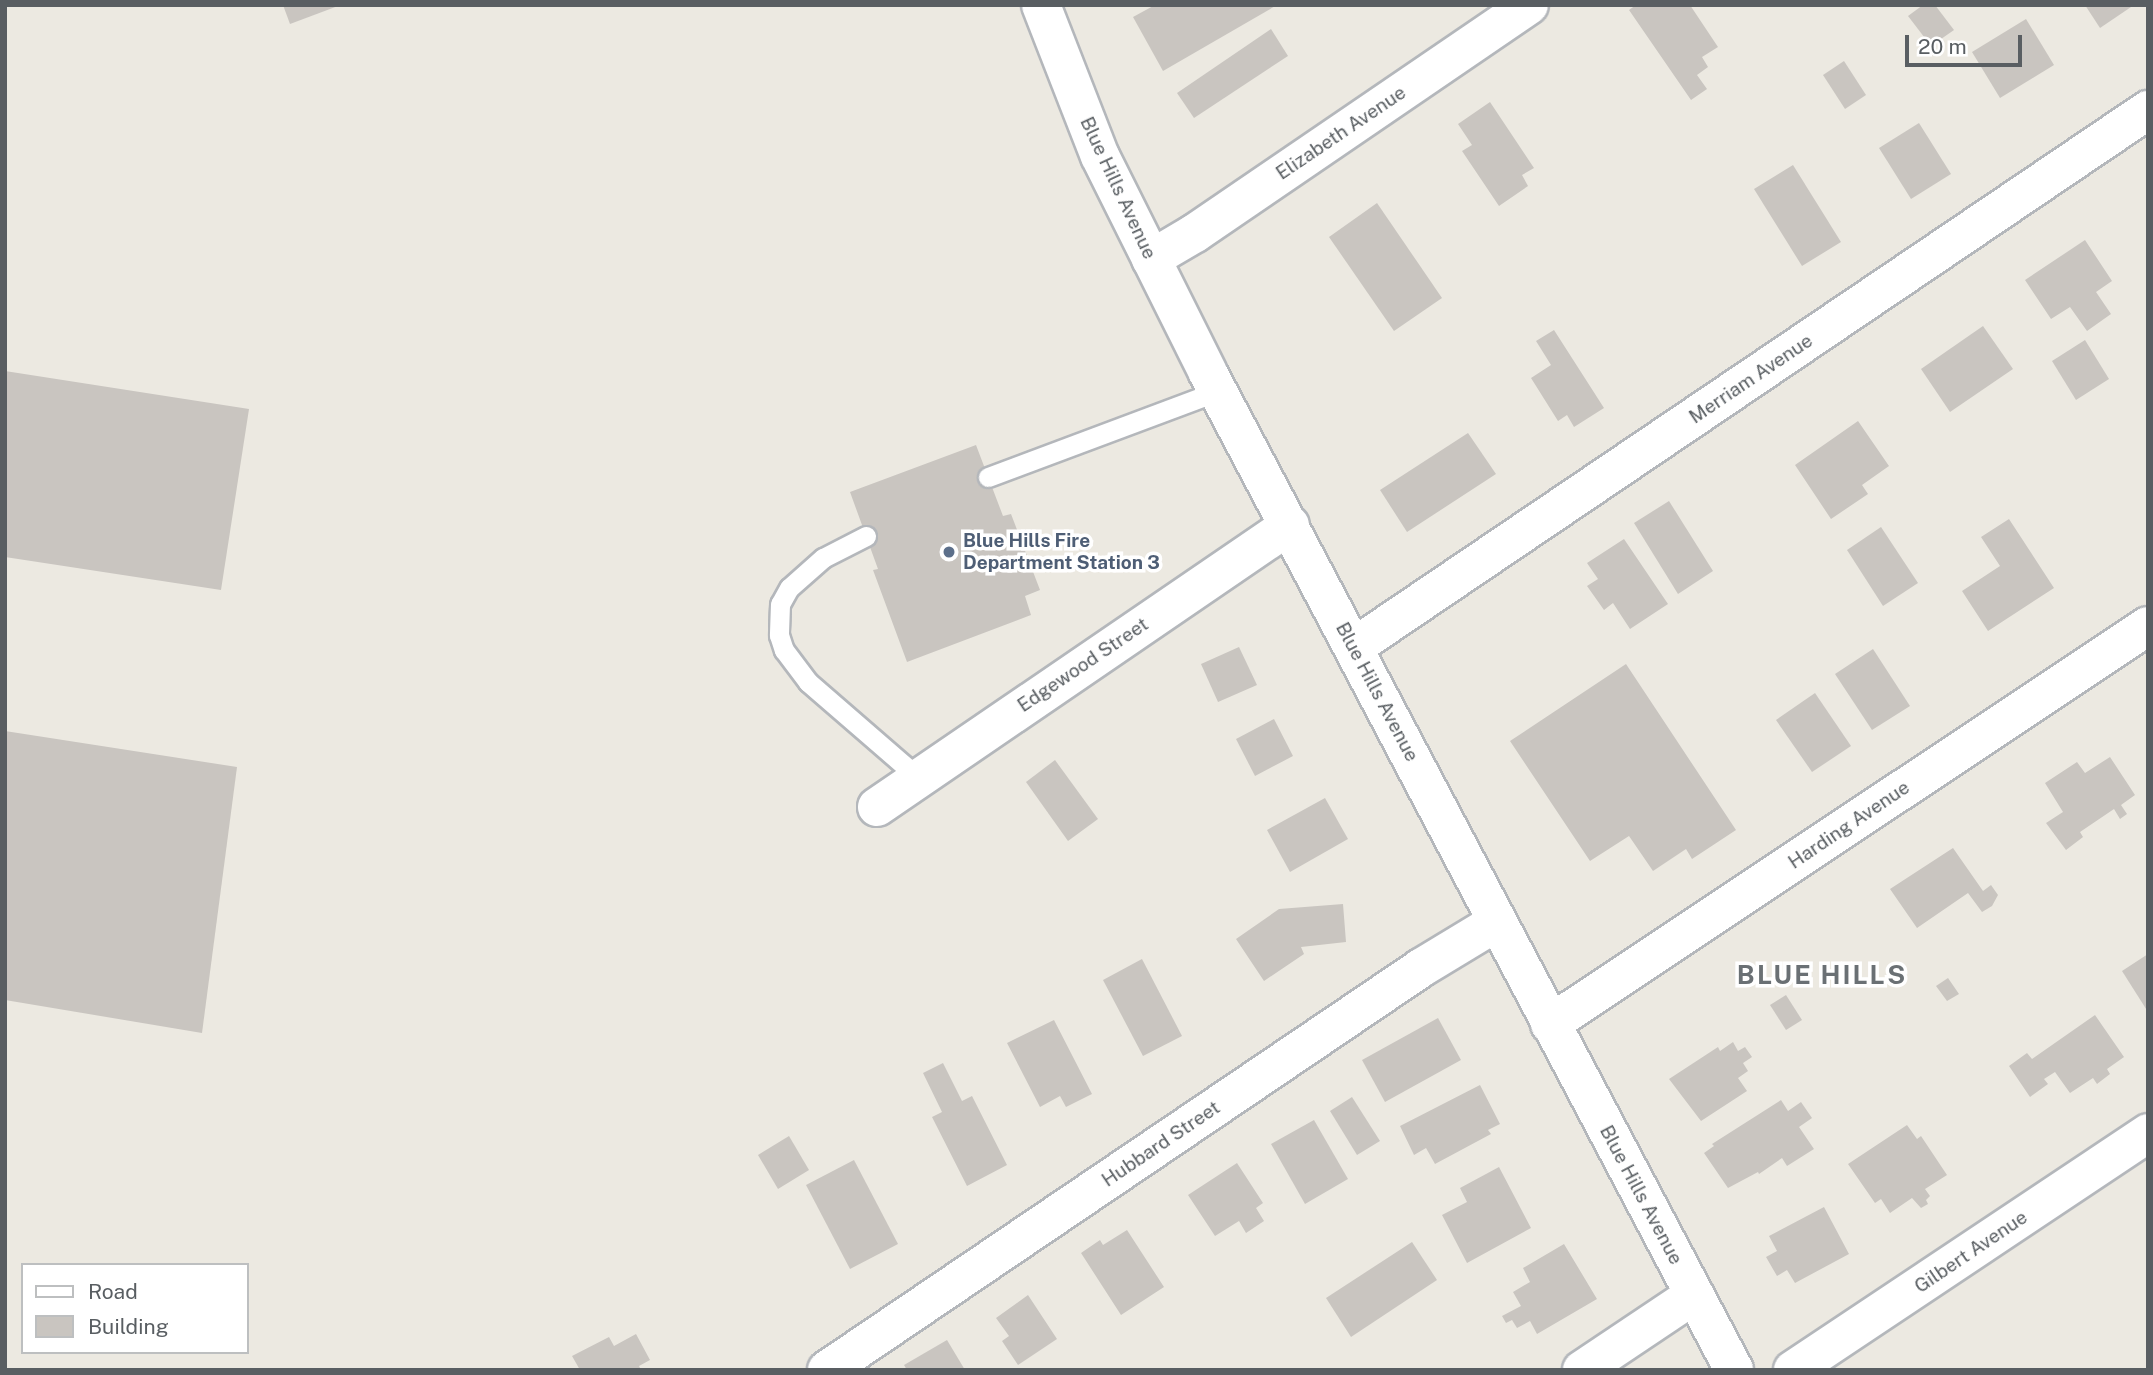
<!DOCTYPE html>
<html>
<head>
<meta charset="utf-8">
<style>
	body { margin:0 }
	#map { position:relative; width:2153px; height:1375px; overflow:hidden; background:#ece9e1; font-family:"Public Sans",sans-serif }
	div>[style] { position:absolute }
	.building>* { inset:0; background:#c9c5c0 }
	.roads { filter:drop-shadow(2px 0 #b4b7bb) drop-shadow(-2px 0 #b4b7bb) drop-shadow(0 2px #b4b7bb) drop-shadow(0 -2px #b4b7bb) }
	.lane>* { height:19px; margin:-9.5px; padding:0 9.5px; transform-origin:9.5px; border-radius:9.5px; background:#fff }
	.street>* { height:38px; margin:-19px; padding:0 19px; transform-origin:19px; border-radius:19px; background:#fff }
	.secondary>* { height:38px; margin:-19px; padding:0 19px; transform-origin:19px; border-radius:19px; background:#fff }
	.dots>* { width:19px; height:19px; translate:-50% -50%; box-sizing:border-box; border:4px solid #fff; border-radius:50% }
	span { translate:-50% -50%; white-space:nowrap; text-align:center; line-height:1.15; -webkit-text-stroke:7px #fff; paint-order:stroke }
	.street-label { font-size:19px; color:#595e62 }
	.service-label { font-size:19px; color:#4e5e75; font-weight:700 }
	.left { translate:0 -50%; text-align:left }
	.district-label { font-size:26px; color:#6a7074; font-weight:700; letter-spacing:2px }
	.frame { position:absolute; inset:0; border:7px solid #595e62; pointer-events:none }
	.legend { position:absolute; left:21px; top:1263px; width:228px; height:91px; box-sizing:border-box; background:#fff; border:2px solid #bdbfc0; margin:0; padding:9px 12px; list-style:none; font-size:21px; color:#595e62 }
	.legend li { display:flex; align-items:center; gap:14px; height:35px }
	.legend b { width:35px; border:2px solid #bdbfc0 }
	.scale { position:absolute; left:1905px; top:35px; width:117px; height:32px; box-sizing:border-box; border:4px solid #595e62; border-top:0; padding-left:9px; font-size:21px; line-height:24px; white-space:nowrap; color:#595e62; -webkit-text-stroke:5px #fff; paint-order:stroke }
</style>
</head>
<body>
<div id="map">
	<div class="building">
		<i style="clip-path:polygon(283px 5px,338px 5px,338px 6px,290px 24px)"></i>
		<i style="clip-path:polygon(1155px 5px,1277px 5px,1163px 71px,1133px 17px)"></i>
		<i style="clip-path:polygon(1636px 5px,1690px 5px,1718px 47px,1702px 57px,1708px 67px,1697px 75px,1707px 89px,1691px 100px,1629px 10px)"></i>
		<i style="clip-path:polygon(1923px 5px,1935px 5px,1954px 30px,1931px 46px,1908px 16px)"></i>
		<i style="clip-path:polygon(2085px 5px,2134px 5px,2100px 28px)"></i>
		<i style="clip-path:polygon(2026px 19px,2054px 65px,2000px 98px,1972px 52px)"></i>
		<i style="clip-path:polygon(1271px 29px,1288px 56px,1194px 118px,1177px 93px)"></i>
		<i style="clip-path:polygon(1844px 61px,1866px 95px,1845px 109px,1823px 75px)"></i>
		<i style="clip-path:polygon(1490px 102px,1534px 168px,1522px 175px,1528px 186px,1499px 206px,1462px 151px,1472px 145px,1458px 124px)"></i>
		<i style="clip-path:polygon(1919px 123px,1951px 174px,1911px 199px,1879px 148px)"></i>
		<i style="clip-path:polygon(1793px 165px,1841px 242px,1802px 266px,1754px 189px)"></i>
		<i style="clip-path:polygon(1377px 203px,1442px 298px,1394px 331px,1329px 237px)"></i>
		<i style="clip-path:polygon(2085px 240px,2112px 281px,2096px 292px,2111px 314px,2087px 331px,2070px 307px,2051px 319px,2025px 280px)"></i>
		<i style="clip-path:polygon(1983px 326px,2013px 369px,1950px 412px,1921px 369px)"></i>
		<i style="clip-path:polygon(1554px 330px,1604px 408px,1574px 427px,1567px 415px,1558px 421px,1531px 378px,1551px 365px,1536px 341px)"></i>
		<i style="clip-path:polygon(2085px 340px,2109px 379px,2076px 400px,2052px 361px)"></i>
		<i style="clip-path:polygon(5px 371px,249px 409px,221px 590px,5px 557px)"></i>
		<i style="clip-path:polygon(1858px 421px,1889px 466px,1862px 485px,1868px 494px,1831px 519px,1795px 465px)"></i>
		<i style="clip-path:polygon(1468px 433px,1496px 474px,1407px 532px,1380px 490px)"></i>
		<i style="clip-path:polygon(976px 445px,1003px 516px,1011px 514px,1040px 590px,1025px 596px,1031px 615px,907px 662px,873px 570px,878px 569px,850px 492px)"></i>
		<i style="clip-path:polygon(1669px 501px,1713px 571px,1678px 594px,1634px 523px)"></i>
		<i style="clip-path:polygon(2009px 519px,2054px 588px,1988px 631px,1962px 591px,2000px 566px,1981px 537px)"></i>
		<i style="clip-path:polygon(1881px 527px,1918px 583px,1883px 606px,1847px 550px)"></i>
		<i style="clip-path:polygon(1624px 539px,1668px 604px,1630px 629px,1613px 603px,1604px 610px,1587px 586px,1598px 579px,1587px 563px)"></i>
		<i style="clip-path:polygon(1239px 647px,1257px 685px,1218px 702px,1201px 664px)"></i>
		<i style="clip-path:polygon(1873px 649px,1910px 706px,1872px 730px,1835px 674px)"></i>
		<i style="clip-path:polygon(1626px 664px,1736px 830px,1692px 859px,1686px 849px,1653px 871px,1629px 836px,1590px 861px,1510px 741px)"></i>
		<i style="clip-path:polygon(1815px 693px,1851px 746px,1812px 772px,1776px 720px)"></i>
		<i style="clip-path:polygon(1274px 719px,1293px 756px,1255px 776px,1236px 739px)"></i>
		<i style="clip-path:polygon(5px 731px,237px 767px,202px 1033px,5px 1000px)"></i>
		<i style="clip-path:polygon(2110px 757px,2135px 795px,2121px 805px,2127px 814px,2120px 819px,2114px 809px,2080px 832px,2083px 837px,2066px 850px,2046px 823px,2063px 812px,2045px 783px,2077px 762px,2085px 773px)"></i>
		<i style="clip-path:polygon(1055px 760px,1098px 819px,1068px 841px,1026px 782px)"></i>
		<i style="clip-path:polygon(1325px 798px,1348px 839px,1290px 872px,1267px 830px)"></i>
		<i style="clip-path:polygon(1953px 848px,1983px 891px,1991px 885px,1998px 895px,1992px 906px,1982px 912px,1968px 893px,1917px 928px,1890px 889px)"></i>
		<i style="clip-path:polygon(1343px 904px,1346px 942px,1301px 947px,1304px 954px,1264px 981px,1236px 939px,1279px 909px)"></i>
		<i style="clip-path:polygon(2148px 954px,2148px 1012px,2122px 971px)"></i>
		<i style="clip-path:polygon(1142px 959px,1182px 1036px,1143px 1056px,1103px 980px)"></i>
		<i style="clip-path:polygon(1948px 978px,1959px 994px,1947px 1001px,1936px 986px)"></i>
		<i style="clip-path:polygon(1786px 995px,1802px 1020px,1786px 1030px,1770px 1005px)"></i>
		<i style="clip-path:polygon(2095px 1015px,2124px 1057px,2107px 1069px,2110px 1074px,2097px 1084px,2093px 1078px,2070px 1093px,2055px 1072px,2044px 1079px,2048px 1084px,2030px 1097px,2009px 1066px,2027px 1053px,2032px 1059px)"></i>
		<i style="clip-path:polygon(1438px 1018px,1461px 1060px,1385px 1102px,1362px 1060px)"></i>
		<i style="clip-path:polygon(1054px 1020px,1092px 1094px,1066px 1107px,1060px 1096px,1040px 1107px,1007px 1043px)"></i>
		<i style="clip-path:polygon(1733px 1042px,1738px 1051px,1745px 1047px,1752px 1057px,1743px 1063px,1748px 1071px,1738px 1078px,1747px 1091px,1701px 1121px,1669px 1079px,1718px 1047px,1720px 1051px)"></i>
		<i style="clip-path:polygon(943px 1063px,962px 1101px,972px 1096px,1007px 1165px,967px 1186px,932px 1117px,942px 1112px,923px 1073px)"></i>
		<i style="clip-path:polygon(1480px 1085px,1500px 1124px,1488px 1130px,1491px 1134px,1435px 1164px,1426px 1148px,1414px 1155px,1400px 1126px)"></i>
		<i style="clip-path:polygon(1352px 1097px,1380px 1141px,1357px 1155px,1330px 1111px)"></i>
		<i style="clip-path:polygon(1781px 1100px,1788px 1111px,1801px 1102px,1812px 1118px,1799px 1127px,1814px 1149px,1787px 1166px,1782px 1158px,1759px 1174px,1758px 1172px,1728px 1188px,1704px 1153px,1714px 1146px,1712px 1144px)"></i>
		<i style="clip-path:polygon(1314px 1120px,1348px 1179px,1305px 1204px,1271px 1144px)"></i>
		<i style="clip-path:polygon(1907px 1125px,1917px 1139px,1921px 1136px,1947px 1175px,1925px 1189px,1930px 1196px,1926px 1200px,1928px 1204px,1921px 1208px,1912px 1198px,1890px 1213px,1881px 1199px,1875px 1203px,1848px 1164px)"></i>
		<i style="clip-path:polygon(789px 1136px,809px 1170px,778px 1189px,758px 1155px)"></i>
		<i style="clip-path:polygon(854px 1160px,898px 1244px,850px 1269px,806px 1185px)"></i>
		<i style="clip-path:polygon(1237px 1163px,1263px 1203px,1256px 1208px,1264px 1221px,1246px 1233px,1239px 1221px,1215px 1236px,1188px 1195px)"></i>
		<i style="clip-path:polygon(1499px 1167px,1531px 1228px,1467px 1263px,1442px 1215px,1467px 1202px,1460px 1188px)"></i>
		<i style="clip-path:polygon(1824px 1207px,1849px 1254px,1795px 1283px,1787px 1270px,1777px 1276px,1766px 1257px,1777px 1251px,1769px 1236px)"></i>
		<i style="clip-path:polygon(1127px 1230px,1164px 1287px,1121px 1315px,1081px 1253px,1100px 1240px,1103px 1245px)"></i>
		<i style="clip-path:polygon(1412px 1242px,1437px 1280px,1351px 1337px,1326px 1298px)"></i>
		<i style="clip-path:polygon(1564px 1244px,1597px 1299px,1537px 1334px,1530px 1321px,1517px 1328px,1512px 1320px,1506px 1323px,1502px 1316px,1521px 1306px,1513px 1292px,1530px 1282px,1523px 1268px)"></i>
		<i style="clip-path:polygon(1028px 1295px,1057px 1339px,1018px 1365px,1002px 1341px,1009px 1336px,996px 1318px)"></i>
		<i style="clip-path:polygon(636px 1334px,650px 1360px,639px 1366px,641px 1370px,580px 1370px,572px 1356px,609px 1337px,614px 1346px)"></i>
		<i style="clip-path:polygon(947px 1340px,965px 1370px,907px 1370px,904px 1365px)"></i>
	</div>
	<div class="roads">
		<div class="lane">
			<i style="left:988px;top:477px;width:246px;rotate:-20.5deg"></i>
			<i style="left:866px;top:536px;width:48px;rotate:152.9deg"></i>
			<i style="left:823px;top:558px;width:45px;rotate:138.6deg"></i>
			<i style="left:789px;top:588px;width:18px;rotate:119deg"></i>
			<i style="left:780px;top:604px;width:31px;rotate:92deg"></i>
			<i style="left:779px;top:635px;width:16px;rotate:72deg"></i>
			<i style="left:784px;top:650px;width:40px;rotate:53deg"></i>
			<i style="left:808px;top:682px;width:147px;rotate:40.9deg"></i>
		</div>
		<div class="street">
			<i style="left:1354px;top:647px;width:959px;rotate:-34.07deg"></i>
			<i style="left:877px;top:807px;width:500px;rotate:-34.33deg"></i>
			<i style="left:1550px;top:1024px;width:718px;rotate:-33.65deg"></i>
			<i style="left:827px;top:1370px;width:717px;rotate:-34.09deg"></i>
			<i style="left:1421px;top:968px;width:89px;rotate:-31.2deg"></i>
			<i style="left:1582px;top:1370px;width:135px;rotate:-33.8deg"></i>
			<i style="left:1793px;top:1370px;width:427px;rotate:-33.7deg"></i>
		</div>
		<div class="secondary">
			<i style="left:1041px;top:5px;width:162px;rotate:68.7deg"></i>
			<i style="left:1100px;top:156px;width:242px;rotate:63.5deg"></i>
			<i style="left:1208px;top:373px;width:1127px;rotate:62.18deg"></i>
			<i style="left:1151px;top:259px;width:51px;rotate:-30.6deg"></i>
			<i style="left:1195px;top:233px;width:404px;rotate:-34.3deg"></i>
		</div>
	</div>
	<div class="dots">
		<i style="left:949px;top:552px;background:#5c6f8a"></i>
	</div>
	<div class="street-label">
		<span style="left:1341px;top:133px;rotate:-34deg">Elizabeth Avenue</span>
		<span style="left:1118px;top:188px;rotate:65deg">Blue Hills Avenue</span>
		<span style="left:1751px;top:379px;rotate:-34deg">Merriam Avenue</span>
		<span style="left:1083px;top:665px;rotate:-34deg">Edgewood Street</span>
		<span style="left:1377px;top:692px;rotate:62deg">Blue Hills Avenue</span>
		<span style="left:1849px;top:825px;rotate:-34deg">Harding Avenue</span>
		<span style="left:1161px;top:1144px;rotate:-34deg">Hubbard Street</span>
		<span style="left:1641px;top:1195px;rotate:62deg">Blue Hills Avenue</span>
		<span style="left:1971px;top:1252px;rotate:-34deg">Gilbert Avenue</span>
	</div>
	<div class="service-label">
		<span class="left" style="left:963px;top:552px">Blue Hills Fire<br>Department Station 3</span>
	</div>
	<div class="district-label">
		<span style="left:1822px;top:975px">BLUE HILLS</span>
	</div>
	<div class="frame"></div>
	<ul class="legend">
	<li><b style="height:9px;background:#fff"></b>Road</li>
	<li><b style="height:19px;background:#c9c5c0"></b>Building</li>
	</ul>
	<div class="scale">20 m</div>
</div>
</body>
</html>
